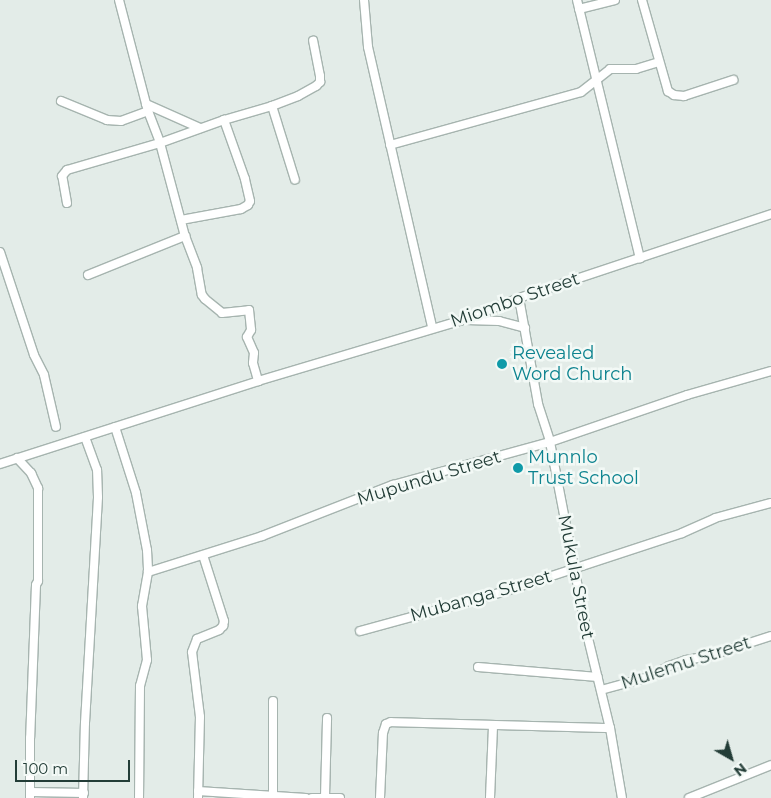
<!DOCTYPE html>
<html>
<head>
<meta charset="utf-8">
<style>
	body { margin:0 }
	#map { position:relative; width:771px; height:798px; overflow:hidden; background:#e3ece8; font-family:Montserrat,sans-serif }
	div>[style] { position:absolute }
	.roads { filter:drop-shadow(1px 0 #a6b4af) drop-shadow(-1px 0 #a6b4af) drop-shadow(0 1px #a6b4af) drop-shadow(0 -1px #a6b4af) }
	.street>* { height:8px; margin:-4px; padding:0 4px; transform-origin:4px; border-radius:4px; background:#fff }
	.dots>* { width:14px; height:14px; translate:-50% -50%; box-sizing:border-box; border:2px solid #f3f9f6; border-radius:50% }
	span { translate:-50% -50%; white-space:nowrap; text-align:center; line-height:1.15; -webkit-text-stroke:5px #f3f9f6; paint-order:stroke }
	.street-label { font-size:18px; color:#233d37 }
	.culture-label { font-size:18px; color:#0d838f }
	.left { translate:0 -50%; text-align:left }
	.north { position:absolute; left:706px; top:733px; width:50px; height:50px; -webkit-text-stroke:4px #f3f9f6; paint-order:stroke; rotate:142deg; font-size:14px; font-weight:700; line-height:20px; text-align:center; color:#233d37 }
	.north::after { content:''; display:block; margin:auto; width:18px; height:22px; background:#233d37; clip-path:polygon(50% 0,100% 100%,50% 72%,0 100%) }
	.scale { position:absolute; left:15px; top:760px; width:115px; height:22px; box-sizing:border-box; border:2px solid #233d37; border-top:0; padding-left:6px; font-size:15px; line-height:18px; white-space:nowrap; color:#233d37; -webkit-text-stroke:4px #f3f9f6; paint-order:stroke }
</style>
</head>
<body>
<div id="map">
	<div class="roads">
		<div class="street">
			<i style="left:119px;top:0;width:115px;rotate:75.4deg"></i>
			<i style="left:148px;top:111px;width:34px;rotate:69deg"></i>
			<i style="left:160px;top:143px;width:96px;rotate:75deg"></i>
			<i style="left:185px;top:236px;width:34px;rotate:69deg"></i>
			<i style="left:197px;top:268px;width:27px;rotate:80deg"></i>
			<i style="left:202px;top:295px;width:5px;rotate:53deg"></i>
			<i style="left:205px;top:299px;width:22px;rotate:39deg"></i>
			<i style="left:222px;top:313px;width:27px;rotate:-6deg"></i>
			<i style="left:249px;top:310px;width:20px;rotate:84deg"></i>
			<i style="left:251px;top:330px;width:8px;rotate:120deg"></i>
			<i style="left:247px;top:337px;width:17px;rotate:66deg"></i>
			<i style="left:254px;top:353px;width:10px;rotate:96deg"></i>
			<i style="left:253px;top:363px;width:19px;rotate:74deg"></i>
			<i style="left:364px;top:0;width:47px;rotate:85.1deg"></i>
			<i style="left:368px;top:47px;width:287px;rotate:77.1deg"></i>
			<i style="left:577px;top:0;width:266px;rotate:76.3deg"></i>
			<i style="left:642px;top:0;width:95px;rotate:74.1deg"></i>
			<i style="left:668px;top:91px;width:7px;rotate:34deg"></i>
			<i style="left:674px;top:95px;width:10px;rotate:6deg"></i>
			<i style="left:684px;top:96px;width:52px;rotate:-18.1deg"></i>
			<i style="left:579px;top:9px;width:37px;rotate:-14deg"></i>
			<i style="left:61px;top:101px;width:50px;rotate:22.4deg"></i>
			<i style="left:107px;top:120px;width:14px;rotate:4deg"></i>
			<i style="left:121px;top:121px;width:29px;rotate:-20deg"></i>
			<i style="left:146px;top:104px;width:59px;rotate:24deg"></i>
			<i style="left:272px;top:106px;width:77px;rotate:72.7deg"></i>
			<i style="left:390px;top:145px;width:198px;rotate:-15.5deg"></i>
			<i style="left:581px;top:92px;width:37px;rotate:-38deg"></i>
			<i style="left:610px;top:69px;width:26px"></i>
			<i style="left:636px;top:69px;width:24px;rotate:-17deg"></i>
			<i style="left:67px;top:203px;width:27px;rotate:-100deg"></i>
			<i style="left:62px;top:176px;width:8px;rotate:-50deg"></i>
			<i style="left:67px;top:170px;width:97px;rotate:-16.2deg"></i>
			<i style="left:160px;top:143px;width:68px;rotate:-19.8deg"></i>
			<i style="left:224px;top:120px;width:50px;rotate:-16.3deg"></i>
			<i style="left:272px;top:106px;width:28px;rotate:-21deg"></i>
			<i style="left:298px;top:96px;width:21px;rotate:-29deg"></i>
			<i style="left:316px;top:86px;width:6px;rotate:-45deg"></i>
			<i style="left:320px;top:82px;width:6px;rotate:-90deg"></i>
			<i style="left:320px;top:76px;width:36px;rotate:-101deg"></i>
			<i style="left:181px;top:220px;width:61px;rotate:-10.4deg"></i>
			<i style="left:241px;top:209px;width:8px;rotate:-30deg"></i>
			<i style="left:248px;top:205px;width:4px;rotate:-63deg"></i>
			<i style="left:250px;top:201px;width:23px;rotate:-103deg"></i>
			<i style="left:245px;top:179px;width:63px;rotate:-109.6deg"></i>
			<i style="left:0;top:252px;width:108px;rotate:71.7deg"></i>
			<i style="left:34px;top:355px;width:22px;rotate:63deg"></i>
			<i style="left:44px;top:375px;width:53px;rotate:77deg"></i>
			<i style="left:88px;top:275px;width:105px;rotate:-21.9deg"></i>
			<i style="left:519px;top:298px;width:108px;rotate:79.8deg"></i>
			<i style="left:538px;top:404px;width:40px;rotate:72deg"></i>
			<i style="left:550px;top:442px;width:196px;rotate:79.1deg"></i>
			<i style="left:587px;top:634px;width:97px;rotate:76.3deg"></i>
			<i style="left:610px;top:728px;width:71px;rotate:80.3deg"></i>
			<i style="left:467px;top:320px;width:32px;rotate:2deg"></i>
			<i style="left:499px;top:321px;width:27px;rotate:15deg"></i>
			<i style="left:115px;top:427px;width:69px;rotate:72.3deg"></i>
			<i style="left:136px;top:493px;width:58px;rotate:79.1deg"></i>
			<i style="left:147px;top:550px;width:22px;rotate:87deg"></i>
			<i style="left:148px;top:572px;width:35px;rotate:100deg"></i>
			<i style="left:142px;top:606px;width:54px;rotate:84.7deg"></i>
			<i style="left:147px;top:660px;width:27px;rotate:105deg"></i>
			<i style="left:140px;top:686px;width:112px;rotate:90.5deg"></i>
			<i style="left:17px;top:458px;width:21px;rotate:47deg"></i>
			<i style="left:31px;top:473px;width:17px;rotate:65deg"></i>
			<i style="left:38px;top:488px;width:93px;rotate:90deg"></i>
			<i style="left:38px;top:581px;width:4px;rotate:117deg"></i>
			<i style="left:36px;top:585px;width:153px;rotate:92.2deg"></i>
			<i style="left:30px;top:738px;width:60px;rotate:90deg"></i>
			<i style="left:0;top:464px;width:271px;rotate:-17.8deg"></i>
			<i style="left:258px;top:381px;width:214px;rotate:-16.6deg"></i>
			<i style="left:463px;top:320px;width:60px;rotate:-21.4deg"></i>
			<i style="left:519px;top:298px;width:266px;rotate:-18.4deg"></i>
			<i style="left:148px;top:572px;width:120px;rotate:-17.5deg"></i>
			<i style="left:262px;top:536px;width:141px;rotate:-21.3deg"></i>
			<i style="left:393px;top:485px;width:163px;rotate:-15.3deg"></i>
			<i style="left:550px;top:442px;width:145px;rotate:-18.9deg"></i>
			<i style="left:687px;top:395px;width:87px;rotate:-15.9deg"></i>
			<i style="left:360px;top:631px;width:151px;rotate:-15.3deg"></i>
			<i style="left:506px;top:591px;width:185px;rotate:-18.2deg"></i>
			<i style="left:682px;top:533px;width:36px;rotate:-24deg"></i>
			<i style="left:715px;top:518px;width:58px;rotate:-15deg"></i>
			<i style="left:478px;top:667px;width:120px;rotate:4.8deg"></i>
			<i style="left:601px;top:690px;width:50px;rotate:-15.2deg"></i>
			<i style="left:649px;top:677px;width:23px;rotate:-29deg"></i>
			<i style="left:669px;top:666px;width:18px;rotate:-19deg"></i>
			<i style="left:686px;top:660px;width:23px;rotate:-10deg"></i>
			<i style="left:709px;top:656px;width:65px;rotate:-17.9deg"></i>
			<i style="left:273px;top:701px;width:94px;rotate:90deg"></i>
			<i style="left:198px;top:791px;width:108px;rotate:3.7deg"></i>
			<i style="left:31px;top:792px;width:53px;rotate:1.1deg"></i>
			<i style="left:325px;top:797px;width:79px;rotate:-88.5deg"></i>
			<i style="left:83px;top:798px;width:75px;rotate:-88.5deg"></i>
			<i style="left:85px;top:723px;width:226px;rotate:-86.7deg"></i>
			<i style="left:98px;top:497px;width:27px;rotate:-92deg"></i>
			<i style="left:97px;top:470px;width:35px;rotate:-110deg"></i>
			<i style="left:198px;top:798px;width:81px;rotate:-88.6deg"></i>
			<i style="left:200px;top:717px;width:65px;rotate:-97deg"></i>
			<i style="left:192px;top:652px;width:14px;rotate:-69deg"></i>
			<i style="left:197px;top:639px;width:24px;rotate:-22deg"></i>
			<i style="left:219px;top:630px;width:6px;rotate:-45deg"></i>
			<i style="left:223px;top:626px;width:5px;rotate:-79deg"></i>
			<i style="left:224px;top:621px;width:69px;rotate:-107.7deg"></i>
			<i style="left:312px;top:798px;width:28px"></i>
			<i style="left:380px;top:798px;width:65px;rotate:-87.4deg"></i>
			<i style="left:383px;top:733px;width:9px;rotate:-72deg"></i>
			<i style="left:386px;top:724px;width:5px;rotate:-22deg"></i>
			<i style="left:391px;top:722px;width:219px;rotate:1.6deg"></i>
			<i style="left:490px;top:798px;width:72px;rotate:-87.6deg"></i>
			<i style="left:689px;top:798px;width:88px;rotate:-21.9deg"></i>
		</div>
	</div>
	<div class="dots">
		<i style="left:502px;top:364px;background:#0f9aa8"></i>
		<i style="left:518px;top:468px;background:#0f9aa8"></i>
	</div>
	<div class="street-label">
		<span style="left:515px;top:300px;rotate:-19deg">Miombo Street</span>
		<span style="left:429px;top:478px;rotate:-17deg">Mupundu Street</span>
		<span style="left:576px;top:577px;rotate:79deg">Mukula Street</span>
		<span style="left:481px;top:596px;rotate:-16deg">Mubanga Street</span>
		<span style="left:686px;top:663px;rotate:-18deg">Mulemu Street</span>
	</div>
	<div class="culture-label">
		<span class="left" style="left:512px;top:364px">Revealed<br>Word Church</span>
		<span class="left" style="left:528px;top:468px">Munnlo<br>Trust School</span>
	</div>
	<div class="north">N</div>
	<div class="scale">100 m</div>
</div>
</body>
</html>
